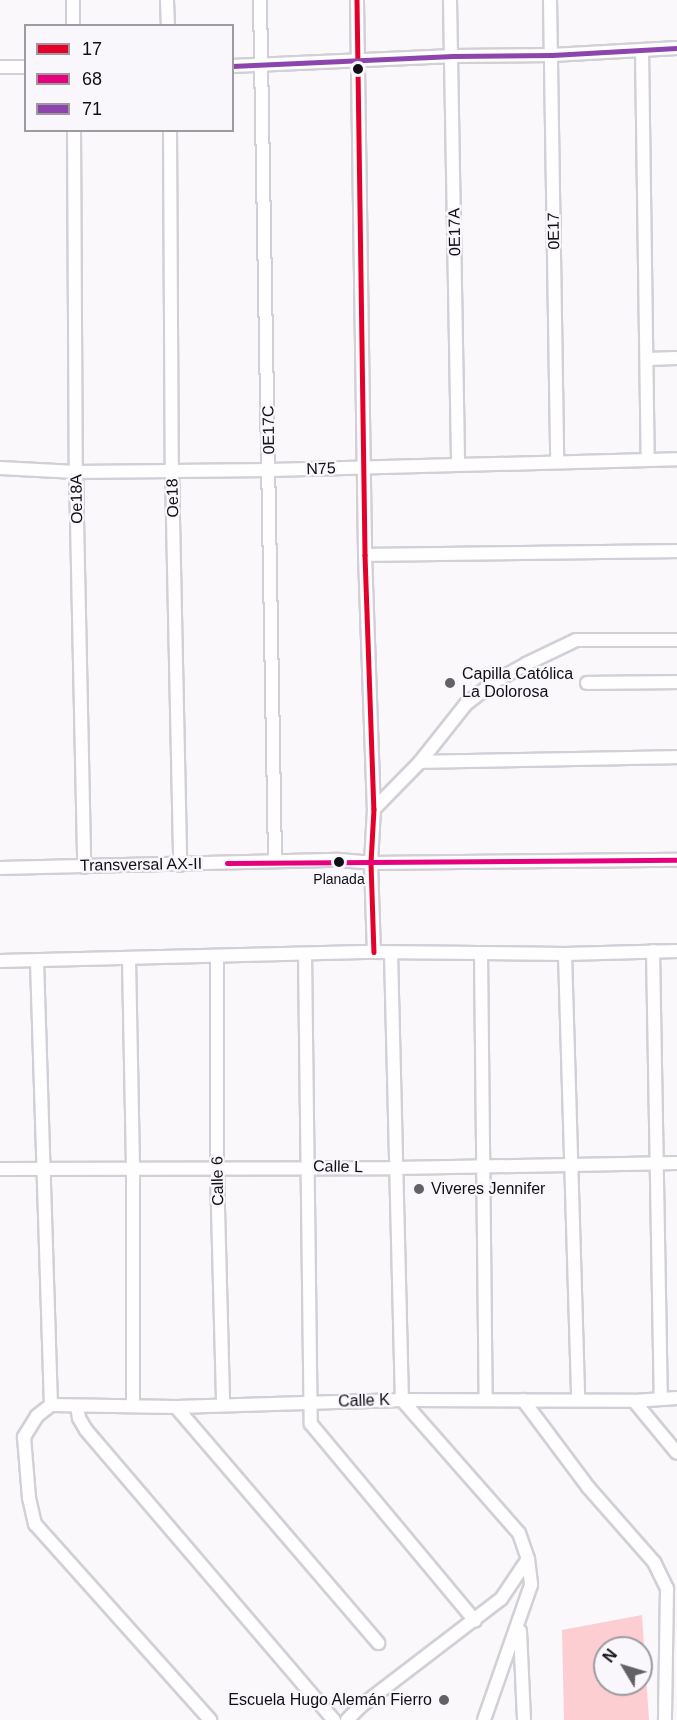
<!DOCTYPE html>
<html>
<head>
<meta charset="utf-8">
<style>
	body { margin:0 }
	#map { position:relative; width:677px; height:1720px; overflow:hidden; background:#faf8fb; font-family:Helvetica,sans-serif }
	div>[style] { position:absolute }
	.green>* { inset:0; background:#fcced2 }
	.roads { filter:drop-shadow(2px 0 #d2cfd6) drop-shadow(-2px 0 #d2cfd6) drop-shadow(0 2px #d2cfd6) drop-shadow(0 -2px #d2cfd6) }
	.minor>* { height:12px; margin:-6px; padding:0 6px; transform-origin:6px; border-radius:6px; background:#fefefe }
	.bus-1>* { height:4.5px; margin:-2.25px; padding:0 2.25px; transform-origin:2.25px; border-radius:2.25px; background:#e4002b }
	.bus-2>* { height:4.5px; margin:-2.25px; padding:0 2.25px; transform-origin:2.25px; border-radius:2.25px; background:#e5007d }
	.bus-3>* { height:4.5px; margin:-2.25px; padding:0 2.25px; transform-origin:2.25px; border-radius:2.25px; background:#8e44ad }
	.dots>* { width:16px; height:16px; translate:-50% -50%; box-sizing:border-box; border:3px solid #faf7fc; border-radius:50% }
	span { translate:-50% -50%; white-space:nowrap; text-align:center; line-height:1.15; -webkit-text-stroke:4.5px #faf7fc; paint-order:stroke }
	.bus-label { font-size:14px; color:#120e16 }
	.street-label { font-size:16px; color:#120e16 }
	.poi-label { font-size:16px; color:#120e16 }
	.left { translate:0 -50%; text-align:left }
	.right { translate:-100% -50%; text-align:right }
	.legend { position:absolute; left:24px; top:24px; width:210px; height:108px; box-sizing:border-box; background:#faf7fc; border:2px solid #9d9aa0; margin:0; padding:8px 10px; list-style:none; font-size:18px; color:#120e16 }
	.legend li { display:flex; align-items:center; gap:12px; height:30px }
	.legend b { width:30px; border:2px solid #9d9aa0 }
	.north { position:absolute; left:593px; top:1636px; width:60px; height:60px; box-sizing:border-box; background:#faf7fc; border:2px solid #9d9aa0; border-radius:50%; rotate:308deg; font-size:16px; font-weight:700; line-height:24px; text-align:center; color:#120e16 }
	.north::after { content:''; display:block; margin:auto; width:21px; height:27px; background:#636066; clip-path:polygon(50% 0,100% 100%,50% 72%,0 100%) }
</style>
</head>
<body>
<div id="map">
	<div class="green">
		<i style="clip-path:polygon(evenodd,642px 1615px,649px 1720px,564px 1720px,562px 1630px,642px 1615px,605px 1648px,641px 1648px,641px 1684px,605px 1684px,605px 1648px)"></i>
	</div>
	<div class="roads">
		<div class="minor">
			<i style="left:73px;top:0;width:26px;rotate:90deg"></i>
			<i style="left:167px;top:0;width:26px;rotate:88deg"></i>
			<i style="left:260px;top:0;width:861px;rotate:89deg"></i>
			<i style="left:357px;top:0;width:555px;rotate:89.17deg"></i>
			<i style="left:365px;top:555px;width:254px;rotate:88deg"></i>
			<i style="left:374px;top:809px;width:54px;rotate:93.2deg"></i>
			<i style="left:371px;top:863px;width:89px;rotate:88.1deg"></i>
			<i style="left:450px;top:0;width:464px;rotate:89deg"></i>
			<i style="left:550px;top:0;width:462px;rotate:89.1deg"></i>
			<i style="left:642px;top:50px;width:409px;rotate:89.2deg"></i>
			<i style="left:232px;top:66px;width:221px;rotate:-2.6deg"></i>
			<i style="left:453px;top:56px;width:99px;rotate:-0.6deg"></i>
			<i style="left:552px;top:55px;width:125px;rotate:-3.2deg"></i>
			<i style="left:0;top:67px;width:26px"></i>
			<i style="left:74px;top:130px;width:342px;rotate:89.7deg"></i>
			<i style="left:76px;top:472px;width:395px;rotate:88.8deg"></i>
			<i style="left:170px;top:130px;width:341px;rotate:89.7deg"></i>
			<i style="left:172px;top:471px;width:394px;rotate:88.8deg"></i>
			<i style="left:647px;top:359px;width:30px;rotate:-2deg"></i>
			<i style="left:0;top:468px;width:76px;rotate:3deg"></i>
			<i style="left:76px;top:472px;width:194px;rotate:-0.6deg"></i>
			<i style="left:270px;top:470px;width:407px;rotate:-1.5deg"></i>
			<i style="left:365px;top:555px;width:312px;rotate:-0.7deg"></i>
			<i style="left:587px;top:683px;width:90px;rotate:-0.6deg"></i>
			<i style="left:420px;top:762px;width:257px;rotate:-1.1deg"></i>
			<i style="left:374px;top:809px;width:66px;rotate:-45.6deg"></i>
			<i style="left:420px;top:762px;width:74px;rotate:-51.6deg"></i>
			<i style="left:466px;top:704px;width:36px;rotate:-38deg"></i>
			<i style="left:494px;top:682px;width:37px;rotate:-29deg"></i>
			<i style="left:526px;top:664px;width:55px;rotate:-25.6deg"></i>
			<i style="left:576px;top:640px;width:101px"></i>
			<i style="left:0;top:868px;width:339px;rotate:-1.4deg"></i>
			<i style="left:339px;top:860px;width:32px;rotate:5deg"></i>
			<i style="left:371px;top:863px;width:306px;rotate:-0.6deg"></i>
			<i style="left:653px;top:951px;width:448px;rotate:89deg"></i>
			<i style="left:391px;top:953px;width:447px;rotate:88.6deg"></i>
			<i style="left:481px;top:953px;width:447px;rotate:89.4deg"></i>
			<i style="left:305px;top:954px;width:470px;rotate:89.3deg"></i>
			<i style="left:311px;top:1424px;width:256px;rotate:50.2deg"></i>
			<i style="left:565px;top:954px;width:445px;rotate:88.3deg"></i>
			<i style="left:217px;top:956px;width:214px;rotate:90deg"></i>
			<i style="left:217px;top:1170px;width:235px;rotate:88.5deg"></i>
			<i style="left:129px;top:959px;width:210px;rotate:88.9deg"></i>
			<i style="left:133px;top:1169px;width:237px;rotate:90deg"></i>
			<i style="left:0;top:961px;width:374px;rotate:-1.4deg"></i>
			<i style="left:374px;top:952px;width:191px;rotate:0.6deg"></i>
			<i style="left:565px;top:954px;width:112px;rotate:-1.5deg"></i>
			<i style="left:37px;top:961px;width:444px;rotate:88.2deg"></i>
			<i style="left:0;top:1169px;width:396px;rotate:-0.1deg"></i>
			<i style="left:396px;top:1168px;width:281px;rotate:-1deg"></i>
			<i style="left:402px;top:1400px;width:177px;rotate:48.7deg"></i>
			<i style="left:519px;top:1533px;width:28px;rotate:71deg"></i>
			<i style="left:528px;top:1559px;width:26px;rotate:83deg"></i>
			<i style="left:531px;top:1585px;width:143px;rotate:109.2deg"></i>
			<i style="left:523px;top:1400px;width:109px;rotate:53.2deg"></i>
			<i style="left:588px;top:1487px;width:100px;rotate:48.7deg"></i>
			<i style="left:654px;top:1562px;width:30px;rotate:64deg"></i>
			<i style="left:667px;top:1589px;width:131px;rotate:90.9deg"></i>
			<i style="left:634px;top:1401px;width:67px;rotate:50.4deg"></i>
			<i style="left:51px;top:1405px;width:125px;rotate:0.9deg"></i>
			<i style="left:176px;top:1407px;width:226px;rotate:-1.8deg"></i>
			<i style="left:402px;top:1400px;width:232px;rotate:0.2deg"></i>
			<i style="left:634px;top:1401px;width:43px;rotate:-4deg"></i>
			<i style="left:51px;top:1405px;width:18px;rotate:142deg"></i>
			<i style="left:37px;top:1416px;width:25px;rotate:122deg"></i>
			<i style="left:24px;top:1437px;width:61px;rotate:85.3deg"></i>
			<i style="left:29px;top:1498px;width:27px;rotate:77deg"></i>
			<i style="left:35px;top:1524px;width:263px;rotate:48.2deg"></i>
			<i style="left:77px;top:1406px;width:12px;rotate:81deg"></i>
			<i style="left:79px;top:1418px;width:14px;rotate:60deg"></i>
			<i style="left:86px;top:1430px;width:382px;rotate:49.5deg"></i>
			<i style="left:176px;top:1407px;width:311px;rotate:49.4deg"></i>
			<i style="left:520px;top:1631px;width:89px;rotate:87.4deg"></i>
			<i style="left:347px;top:1720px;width:20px;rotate:-45deg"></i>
			<i style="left:361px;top:1706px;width:176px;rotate:-37.4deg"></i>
			<i style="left:501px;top:1599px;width:48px;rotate:-56deg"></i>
		</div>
	</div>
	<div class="bus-1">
		<i style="left:357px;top:0;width:555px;rotate:89.17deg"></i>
		<i style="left:365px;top:555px;width:254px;rotate:88deg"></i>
		<i style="left:374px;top:809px;width:54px;rotate:93.2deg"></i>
		<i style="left:371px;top:863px;width:89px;rotate:88.1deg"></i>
	</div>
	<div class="bus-2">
		<i style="left:227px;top:863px;width:450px;rotate:-0.4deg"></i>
	</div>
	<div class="bus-3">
		<i style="left:232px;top:66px;width:221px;rotate:-2.6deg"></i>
		<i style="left:453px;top:56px;width:99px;rotate:-0.6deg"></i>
		<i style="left:552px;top:55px;width:125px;rotate:-3.2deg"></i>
	</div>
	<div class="dots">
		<i style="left:358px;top:69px;background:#120e16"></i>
		<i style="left:450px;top:683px;background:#636066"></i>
		<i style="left:339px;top:862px;background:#120e16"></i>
		<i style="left:419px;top:1189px;background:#636066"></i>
		<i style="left:444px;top:1700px;background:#636066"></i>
	</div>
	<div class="bus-label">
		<span style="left:339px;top:879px">Planada</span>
	</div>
	<div class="street-label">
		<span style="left:554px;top:231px;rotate:-91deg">0E17</span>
		<span style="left:455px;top:232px;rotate:-91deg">0E17A</span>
		<span style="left:269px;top:430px;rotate:-91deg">0E17C</span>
		<span style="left:321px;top:469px;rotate:-2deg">N75</span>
		<span style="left:173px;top:498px;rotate:-91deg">Oe18</span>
		<span style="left:77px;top:499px;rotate:-91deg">Oe18A</span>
		<span style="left:141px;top:865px;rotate:-1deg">Transversal AX-II</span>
		<span style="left:338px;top:1167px;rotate:1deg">Calle L</span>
		<span style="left:218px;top:1181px;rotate:-91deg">Calle 6</span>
		<span style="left:364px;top:1401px;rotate:-2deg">Calle K</span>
	</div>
	<div class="poi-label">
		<span class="left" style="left:462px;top:683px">Capilla Católica<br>La Dolorosa</span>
		<span class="left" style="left:431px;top:1189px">Viveres Jennifer</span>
		<span class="right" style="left:432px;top:1700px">Escuela Hugo Alemán Fierro</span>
	</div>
	<ul class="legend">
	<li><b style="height:8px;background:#e4002b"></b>17</li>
	<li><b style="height:8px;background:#e5007d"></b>68</li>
	<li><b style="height:8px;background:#8e44ad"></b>71</li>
	</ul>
	<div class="north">N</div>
</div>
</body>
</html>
